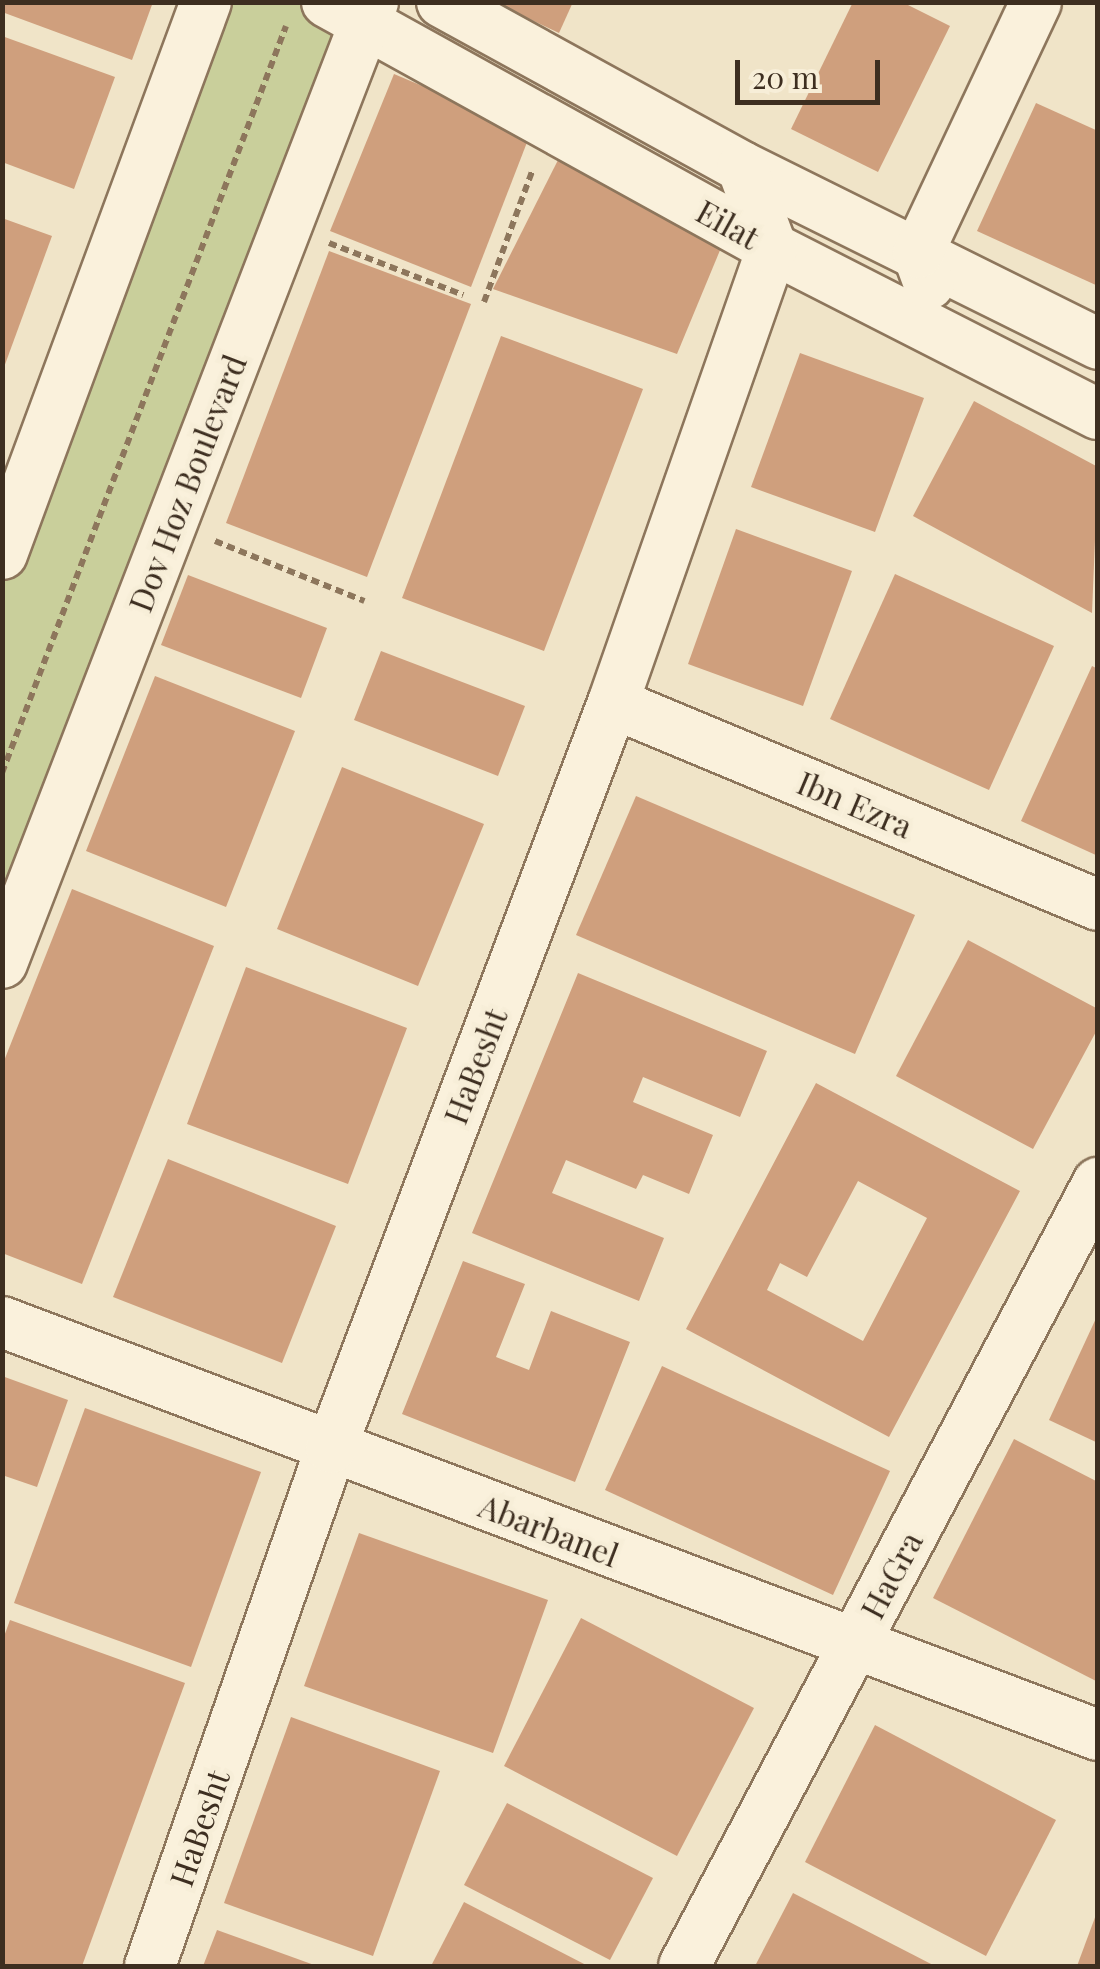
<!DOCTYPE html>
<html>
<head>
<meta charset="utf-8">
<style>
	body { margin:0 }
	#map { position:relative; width:1100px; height:1969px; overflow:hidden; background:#f0e4c8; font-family:"Playfair Display",serif }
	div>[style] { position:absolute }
	.green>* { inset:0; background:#c9cf9b }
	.building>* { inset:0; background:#cf9f7d }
	.path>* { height:6px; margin-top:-3px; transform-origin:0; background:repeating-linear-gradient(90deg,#8d765c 0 8px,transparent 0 13px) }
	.roads { filter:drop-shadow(2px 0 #8d765c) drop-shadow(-2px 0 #8d765c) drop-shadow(0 2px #8d765c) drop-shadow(0 -2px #8d765c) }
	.minor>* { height:50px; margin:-25px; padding:0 25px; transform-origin:25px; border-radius:25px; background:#faf1dc }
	span { translate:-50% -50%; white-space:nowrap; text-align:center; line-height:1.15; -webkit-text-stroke:9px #f7eed8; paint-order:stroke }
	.street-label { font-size:32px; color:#3d2e20 }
	.frame { position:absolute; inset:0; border:5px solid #3d2e20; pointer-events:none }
	.scale { position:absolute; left:735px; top:60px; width:145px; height:45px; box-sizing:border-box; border:5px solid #3d2e20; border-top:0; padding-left:12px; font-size:30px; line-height:35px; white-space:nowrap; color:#3d2e20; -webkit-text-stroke:8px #f7eed8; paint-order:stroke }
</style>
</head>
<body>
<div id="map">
	<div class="green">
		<i style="clip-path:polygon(206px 3px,327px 3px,364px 24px,3px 963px,3px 554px)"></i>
	</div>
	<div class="building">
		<i style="clip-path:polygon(2px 2px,153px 2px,132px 60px,2px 12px)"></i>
		<i style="clip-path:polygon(494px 2px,573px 2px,559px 33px)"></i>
		<i style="clip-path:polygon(853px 2px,902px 2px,950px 26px,878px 172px,791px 129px)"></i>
		<i style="clip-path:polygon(2px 36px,115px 77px,74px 189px,2px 162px)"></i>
		<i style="clip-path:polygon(394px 74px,531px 132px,471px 287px,330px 231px)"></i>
		<i style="clip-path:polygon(1036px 103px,1098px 131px,1098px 286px,977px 231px)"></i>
		<i style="clip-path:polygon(558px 160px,723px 243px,677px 354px,493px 289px)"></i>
		<i style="clip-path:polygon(2px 218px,52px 236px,3px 370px,2px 370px)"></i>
		<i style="clip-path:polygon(329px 251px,471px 304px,367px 577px,226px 523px)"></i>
		<i style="clip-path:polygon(501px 336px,643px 389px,544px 651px,402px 598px)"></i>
		<i style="clip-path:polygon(800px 353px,924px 398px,875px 532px,751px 487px)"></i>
		<i style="clip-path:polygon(974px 401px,1098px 467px,1092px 613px,913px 516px)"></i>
		<i style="clip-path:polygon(736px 529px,852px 571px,803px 706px,688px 664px)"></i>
		<i style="clip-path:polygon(895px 574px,1054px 646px,989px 790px,830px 719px)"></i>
		<i style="clip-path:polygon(188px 575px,327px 628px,301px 698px,161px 645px)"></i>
		<i style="clip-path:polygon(381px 651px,525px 706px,498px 776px,354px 720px)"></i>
		<i style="clip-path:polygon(1092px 666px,1098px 669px,1098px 856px,1021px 821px)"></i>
		<i style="clip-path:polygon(155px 676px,295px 731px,226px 907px,86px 851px)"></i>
		<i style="clip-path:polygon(342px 767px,484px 824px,418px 986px,277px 929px)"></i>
		<i style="clip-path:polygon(636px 796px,915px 915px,855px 1054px,576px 935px)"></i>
		<i style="clip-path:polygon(72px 889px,214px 946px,82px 1284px,2px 1253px,2px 1066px)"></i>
		<i style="clip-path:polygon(968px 940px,1098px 1009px,1098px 1028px,1033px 1149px,896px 1076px)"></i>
		<i style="clip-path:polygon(246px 967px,407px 1028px,348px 1184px,187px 1124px)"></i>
		<i style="clip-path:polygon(578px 973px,767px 1051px,740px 1117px,643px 1077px,633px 1102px,713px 1135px,689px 1194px,643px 1175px,636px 1189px,566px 1160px,552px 1193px,664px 1238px,639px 1301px,472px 1233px)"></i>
		<i style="clip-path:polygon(evenodd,816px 1083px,1020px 1191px,889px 1437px,686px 1329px,816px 1083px,858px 1181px,927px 1218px,863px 1341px,767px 1290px,780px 1263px,807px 1277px,858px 1181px)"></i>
		<i style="clip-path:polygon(168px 1159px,336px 1226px,282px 1363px,113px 1297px)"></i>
		<i style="clip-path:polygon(463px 1261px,525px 1284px,496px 1357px,529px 1370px,551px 1311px,630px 1342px,575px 1482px,402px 1414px)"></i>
		<i style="clip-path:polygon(1098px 1314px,1098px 1443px,1049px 1420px)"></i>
		<i style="clip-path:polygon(662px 1366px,890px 1471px,833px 1595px,605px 1490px)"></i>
		<i style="clip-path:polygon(2px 1376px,68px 1400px,37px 1487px,2px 1475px)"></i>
		<i style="clip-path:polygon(85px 1408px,261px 1472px,191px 1667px,14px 1603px)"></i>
		<i style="clip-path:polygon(1014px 1439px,1098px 1482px,1098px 1682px,933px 1598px)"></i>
		<i style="clip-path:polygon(359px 1533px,548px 1600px,493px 1753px,304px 1686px)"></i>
		<i style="clip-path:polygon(581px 1618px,754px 1708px,677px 1856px,504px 1766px)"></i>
		<i style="clip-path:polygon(10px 1620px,185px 1683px,82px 1966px,2px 1966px,2px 1642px)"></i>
		<i style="clip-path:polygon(291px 1717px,440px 1771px,373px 1956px,224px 1903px)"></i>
		<i style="clip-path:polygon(875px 1725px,1056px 1820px,986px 1956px,805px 1862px)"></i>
		<i style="clip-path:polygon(507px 1803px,653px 1878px,610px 1960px,464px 1885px)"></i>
		<i style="clip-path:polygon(793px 1893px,935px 1966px,755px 1966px)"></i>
		<i style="clip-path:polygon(464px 1902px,588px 1966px,431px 1966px)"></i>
		<i style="clip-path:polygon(1097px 1912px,1098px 1966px,1077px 1966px)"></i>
		<i style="clip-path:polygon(217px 1930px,317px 1966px,203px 1966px)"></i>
	</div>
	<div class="path">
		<i style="left:329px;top:243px;width:144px;rotate:21.2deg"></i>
		<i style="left:484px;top:302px;width:142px;rotate:-69.8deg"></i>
		<i style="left:215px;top:541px;width:161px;rotate:21.9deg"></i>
		<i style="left:2px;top:773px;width:799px;rotate:-69.18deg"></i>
	</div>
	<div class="roads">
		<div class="minor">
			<i style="left:327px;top:2px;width:508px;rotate:28.93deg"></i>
			<i style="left:772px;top:248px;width:366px;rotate:27deg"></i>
			<i style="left:442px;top:2px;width:342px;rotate:28.8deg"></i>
			<i style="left:742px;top:167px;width:398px;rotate:26.4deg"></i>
			<i style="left:929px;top:284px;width:33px;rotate:-110deg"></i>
			<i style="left:918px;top:253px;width:277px;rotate:-64.8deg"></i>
			<i style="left:2px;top:554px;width:588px;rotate:-69.72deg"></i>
			<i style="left:613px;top:703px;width:525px;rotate:22.61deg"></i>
			<i style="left:2px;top:963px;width:1030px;rotate:-68.89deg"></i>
			<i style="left:2px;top:1322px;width:1171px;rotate:20.65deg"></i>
			<i style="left:150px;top:1966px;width:549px;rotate:-70.74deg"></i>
			<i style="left:331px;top:1448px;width:797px;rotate:-69.27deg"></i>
			<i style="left:613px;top:703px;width:482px;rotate:-70.7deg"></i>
			<i style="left:772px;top:248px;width:86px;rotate:-110.3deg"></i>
			<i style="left:684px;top:1966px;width:886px;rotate:-62.13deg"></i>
		</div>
	</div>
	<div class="street-label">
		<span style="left:728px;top:224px;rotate:29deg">Eilat</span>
		<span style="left:187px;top:483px;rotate:-69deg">Dov Hoz Boulevard</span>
		<span style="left:855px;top:804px;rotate:23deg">Ibn Ezra</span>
		<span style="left:475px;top:1066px;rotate:-69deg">HaBesht</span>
		<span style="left:549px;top:1530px;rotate:21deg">Abarbanel</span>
		<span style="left:891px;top:1575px;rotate:-62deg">HaGra</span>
		<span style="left:199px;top:1828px;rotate:-71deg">HaBesht</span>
	</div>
	<div class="frame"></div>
	<div class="scale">20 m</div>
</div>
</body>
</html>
